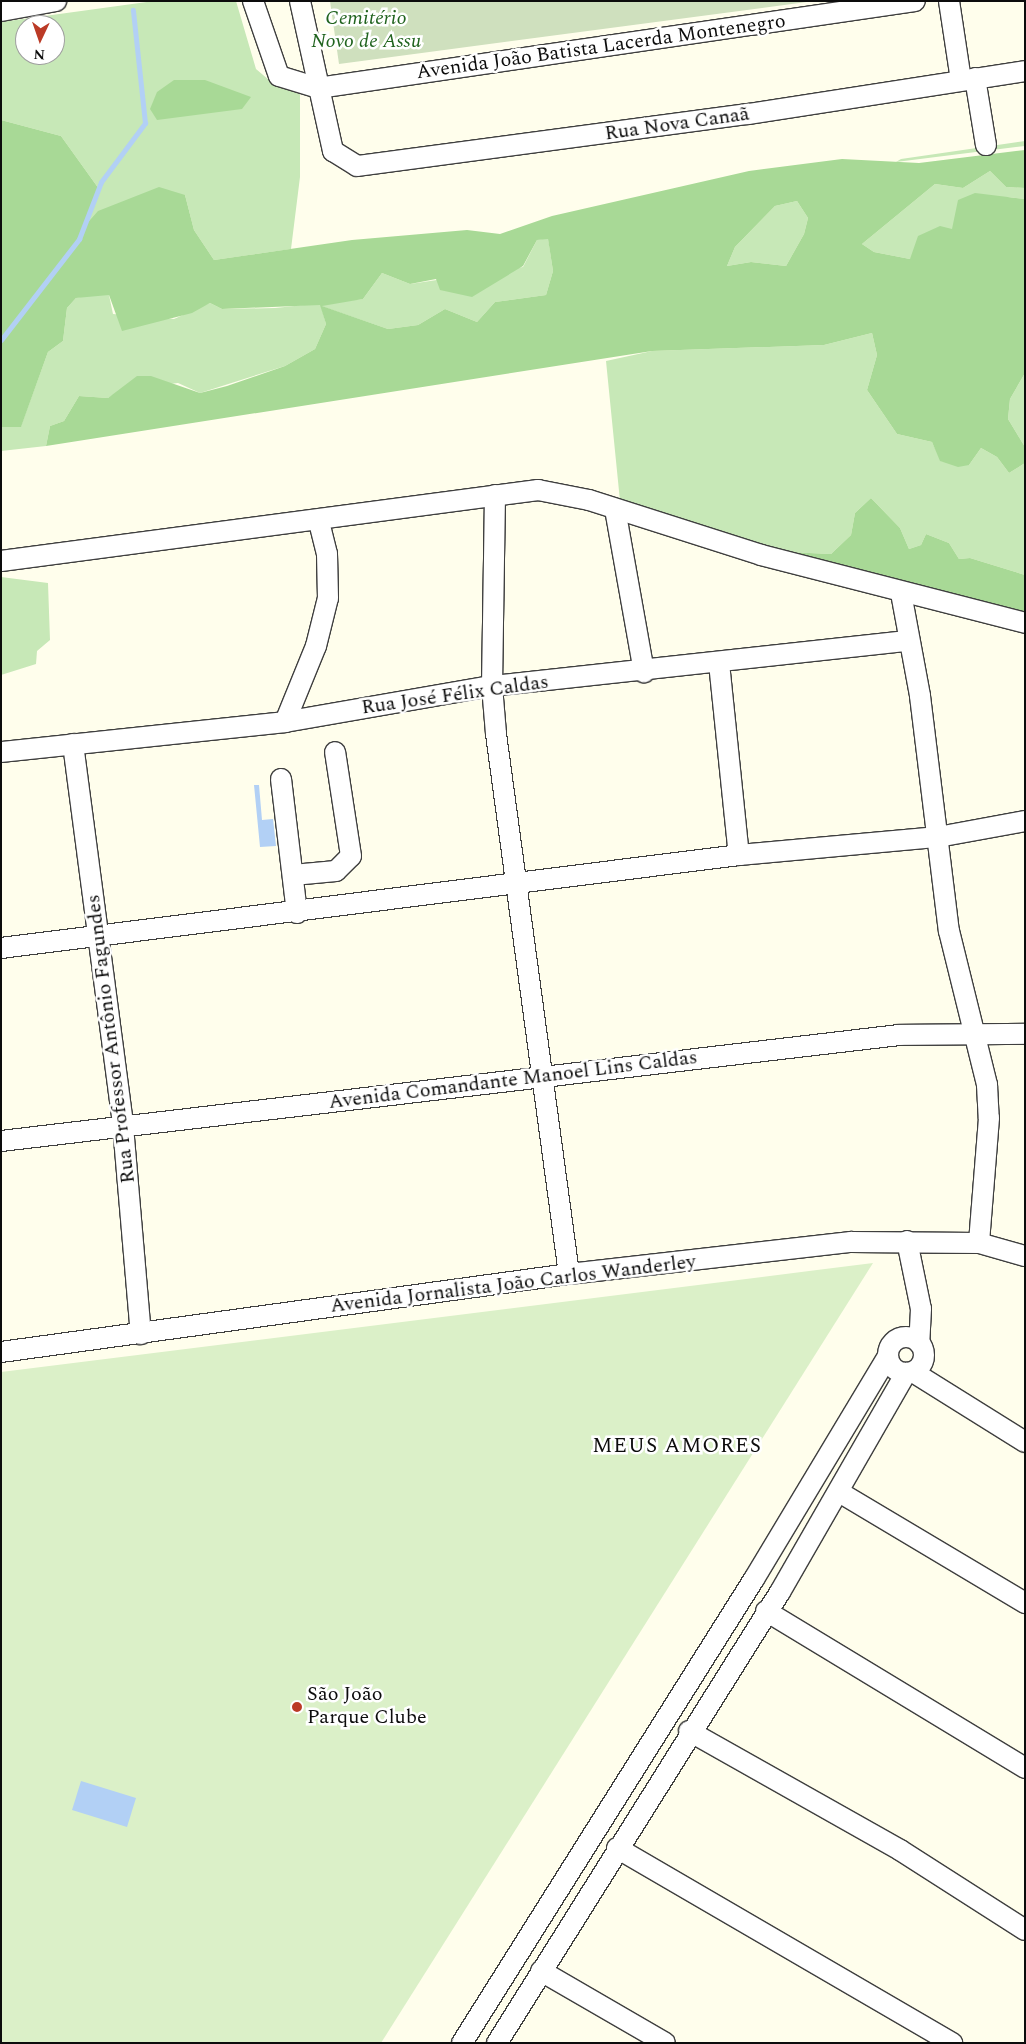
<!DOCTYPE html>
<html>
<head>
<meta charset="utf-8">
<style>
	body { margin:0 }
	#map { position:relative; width:1026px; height:2044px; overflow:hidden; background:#fffeec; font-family:Spectral,serif }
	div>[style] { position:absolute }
	.green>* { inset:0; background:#c7e8b7 }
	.forest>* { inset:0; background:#a8d996 }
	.cemetery>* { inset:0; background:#cfe0be }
	.pitch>* { inset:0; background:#dbf0c8 }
	.water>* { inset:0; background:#b2d0f5 }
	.stream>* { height:5px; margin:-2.5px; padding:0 2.5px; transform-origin:2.5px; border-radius:2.5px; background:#b2d0f5 }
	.roads { filter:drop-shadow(1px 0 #3f3f3f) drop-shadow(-1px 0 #3f3f3f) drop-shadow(0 1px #3f3f3f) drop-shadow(0 -1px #3f3f3f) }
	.street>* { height:20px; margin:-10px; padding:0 10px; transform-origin:10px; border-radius:10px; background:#fff }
	.street>.ring { margin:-10px; padding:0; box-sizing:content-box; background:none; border:20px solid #fff; border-radius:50% }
	.dots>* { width:14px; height:14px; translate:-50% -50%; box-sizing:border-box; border:2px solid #fff; border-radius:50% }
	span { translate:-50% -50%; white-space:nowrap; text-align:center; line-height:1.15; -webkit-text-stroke:5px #fff; paint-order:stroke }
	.park-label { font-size:20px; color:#20631e; font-style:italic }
	.street-label { font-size:20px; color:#0c0c0c }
	.poi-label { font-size:20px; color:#0c0c0c }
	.left { translate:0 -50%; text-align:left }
	.neighbourhood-label { font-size:21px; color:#0c0c0c; letter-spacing:1px }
	.frame { position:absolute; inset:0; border:2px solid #0c0c0c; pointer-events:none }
	.north { position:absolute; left:15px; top:15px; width:50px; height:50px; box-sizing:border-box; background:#fff; border:1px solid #9e9e9e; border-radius:50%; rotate:183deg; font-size:14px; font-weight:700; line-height:20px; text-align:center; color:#0c0c0c }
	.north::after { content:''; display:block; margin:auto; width:18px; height:22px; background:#bb3a26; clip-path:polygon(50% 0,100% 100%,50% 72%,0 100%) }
</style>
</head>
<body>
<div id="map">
	<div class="green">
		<i style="clip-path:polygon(evenodd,154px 1px,236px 1px,256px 69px,276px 86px,300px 94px,300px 177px,291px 249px,214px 260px,194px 230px,185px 195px,79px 239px,99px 189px,61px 136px,1px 120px,1px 22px,154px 1px,25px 25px,55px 25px,55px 55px,25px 55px,25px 25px)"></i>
		<i style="clip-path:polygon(1025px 141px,1025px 146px,896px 162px,901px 159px)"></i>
		<i style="clip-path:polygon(990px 171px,1006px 187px,1025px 188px,1025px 199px,1008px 197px,910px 259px,874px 252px,862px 244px,935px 184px,963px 188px)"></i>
		<i style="clip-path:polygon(797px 201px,808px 218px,804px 234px,786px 266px,751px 262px,727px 266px,735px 247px,775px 206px)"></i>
		<i style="clip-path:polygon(548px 238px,553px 271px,546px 295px,495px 302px,477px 322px,445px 309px,418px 325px,388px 329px,321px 306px,326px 324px,315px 349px,285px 366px,200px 393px,178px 383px,121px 390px,108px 398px,79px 396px,64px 421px,50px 426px,46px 446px,1px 451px,1px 427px,21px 426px,48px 352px,63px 341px,67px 308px,76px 298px,100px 293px,109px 295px,113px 314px,174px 319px,210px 303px,222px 309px,275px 308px,363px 299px,382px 273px,410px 284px,523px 267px,537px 240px)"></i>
		<i style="clip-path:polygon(872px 333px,877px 355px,867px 390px,897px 434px,932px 442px,941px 461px,969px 465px,981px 448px,997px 457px,1009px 473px,1025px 463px,1025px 575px,970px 558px,959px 559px,949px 543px,926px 534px,921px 545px,909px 549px,900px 528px,871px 498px,855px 513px,851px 535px,831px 554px,787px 552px,697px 529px,620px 501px,606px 361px,652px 351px,824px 345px)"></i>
		<i style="clip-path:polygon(1025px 373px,1025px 447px,1008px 419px,1010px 399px)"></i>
		<i style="clip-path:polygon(1px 577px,48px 583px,50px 640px,37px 651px,36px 664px,1px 675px)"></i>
	</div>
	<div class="forest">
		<i style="clip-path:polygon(174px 80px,205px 80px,251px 97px,242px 109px,157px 120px,150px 109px,157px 92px)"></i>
		<i style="clip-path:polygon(evenodd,1px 120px,61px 136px,99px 189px,83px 228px,98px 211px,159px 187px,185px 195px,194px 230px,214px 260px,352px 240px,467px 230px,500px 234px,552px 216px,749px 171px,842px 159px,919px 163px,1025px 150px,1025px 188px,1006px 187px,990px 171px,963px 188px,935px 184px,862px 244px,874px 252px,910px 259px,918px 236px,940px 226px,952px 229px,958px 200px,975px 193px,1025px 199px,1025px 373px,1010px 399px,1008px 419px,1025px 447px,1025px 463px,1009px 473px,997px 457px,981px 448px,969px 465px,958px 467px,940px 461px,932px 442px,897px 434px,867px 390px,877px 355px,872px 333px,824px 345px,652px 351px,46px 446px,50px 426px,64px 421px,79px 396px,108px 398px,137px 376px,151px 376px,200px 393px,227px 386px,285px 366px,315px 349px,326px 324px,320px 305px,222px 309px,210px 303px,192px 313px,122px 331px,109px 295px,76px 298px,67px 308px,63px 341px,48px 352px,21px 427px,1px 427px,1px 120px,797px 201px,808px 218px,804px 234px,786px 266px,751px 262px,727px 266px,735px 247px,775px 206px,797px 201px,1px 120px,548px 239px,553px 271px,546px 295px,495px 302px,477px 322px,445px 309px,418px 325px,388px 329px,322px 306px,363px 299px,382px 273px,410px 284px,436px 279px,440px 290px,472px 297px,523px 266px,537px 240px,548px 239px)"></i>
		<i style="clip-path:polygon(871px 498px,900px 528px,909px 549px,921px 545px,926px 534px,949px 543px,959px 559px,970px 558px,1025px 575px,1025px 614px,787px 552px,831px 554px,851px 535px,855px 513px)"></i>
	</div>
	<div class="cemetery">
		<i style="clip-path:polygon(330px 1px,814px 1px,339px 64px)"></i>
	</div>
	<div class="pitch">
		<i style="clip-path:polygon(873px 1263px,381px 2043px,1px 2043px,1px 1372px)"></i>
	</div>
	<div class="water">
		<i style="clip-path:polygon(254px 785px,259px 785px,262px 820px,273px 819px,276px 846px,260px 847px)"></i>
		<i style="clip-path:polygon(81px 1781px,136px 1798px,127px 1827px,72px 1810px)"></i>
	</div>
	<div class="stream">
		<i style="left:1px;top:340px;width:128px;rotate:-52.3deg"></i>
		<i style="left:79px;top:239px;width:61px;rotate:-68.9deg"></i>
		<i style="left:101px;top:182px;width:74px;rotate:-53.3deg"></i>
		<i style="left:145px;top:123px;width:114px;rotate:-96.1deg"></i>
	</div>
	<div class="roads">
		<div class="street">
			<i style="left:253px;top:1px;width:79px;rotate:70.9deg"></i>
			<i style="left:279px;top:76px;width:41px;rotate:17.1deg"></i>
			<i style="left:318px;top:88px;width:603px;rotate:-8.29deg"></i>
			<i style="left:300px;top:1px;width:154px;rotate:77.6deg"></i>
			<i style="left:333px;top:151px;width:28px;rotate:32deg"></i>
			<i style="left:357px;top:166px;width:394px;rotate:-7.6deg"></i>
			<i style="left:748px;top:114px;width:280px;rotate:-8.8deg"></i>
			<i style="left:949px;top:1px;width:80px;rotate:81.4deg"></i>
			<i style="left:1px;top:11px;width:56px;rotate:-10.3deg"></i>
			<i style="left:975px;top:78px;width:68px;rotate:80.7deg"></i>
			<i style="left:495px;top:495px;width:191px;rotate:90.9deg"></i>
			<i style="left:492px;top:686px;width:48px;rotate:85.2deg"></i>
			<i style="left:496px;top:734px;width:545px;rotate:82.3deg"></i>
			<i style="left:615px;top:509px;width:166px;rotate:79.9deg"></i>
			<i style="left:1px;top:561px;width:542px;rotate:-7.53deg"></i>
			<i style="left:538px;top:490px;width:52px;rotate:11.1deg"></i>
			<i style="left:589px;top:500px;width:181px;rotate:17.7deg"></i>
			<i style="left:761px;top:555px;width:273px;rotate:14.4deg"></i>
			<i style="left:901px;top:593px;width:105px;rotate:79.5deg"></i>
			<i style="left:920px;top:696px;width:237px;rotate:83deg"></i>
			<i style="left:949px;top:931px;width:159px;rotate:76.1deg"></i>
			<i style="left:987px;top:1085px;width:33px;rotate:87deg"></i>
			<i style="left:989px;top:1118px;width:125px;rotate:94.6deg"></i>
			<i style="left:719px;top:663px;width:193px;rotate:84.1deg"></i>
			<i style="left:285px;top:722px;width:82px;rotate:-67.8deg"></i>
			<i style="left:316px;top:646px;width:49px;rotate:-76deg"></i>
			<i style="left:328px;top:598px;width:44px;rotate:-91.3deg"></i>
			<i style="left:327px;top:554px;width:34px;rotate:-104deg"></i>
			<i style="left:73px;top:744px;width:385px;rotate:82.5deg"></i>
			<i style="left:123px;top:1126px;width:209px;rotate:85.1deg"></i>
			<i style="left:1px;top:752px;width:286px;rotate:-6deg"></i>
			<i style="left:285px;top:722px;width:210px;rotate:-9.9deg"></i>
			<i style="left:492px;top:686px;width:419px;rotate:-6.2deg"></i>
			<i style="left:281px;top:779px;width:135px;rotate:83.2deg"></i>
			<i style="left:293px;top:875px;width:43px;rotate:-5.3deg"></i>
			<i style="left:336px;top:871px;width:21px;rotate:-45deg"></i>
			<i style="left:351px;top:856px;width:105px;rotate:-98.7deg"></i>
			<i style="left:1px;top:948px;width:744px;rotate:-7.18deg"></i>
			<i style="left:739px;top:855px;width:200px;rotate:-5.2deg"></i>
			<i style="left:938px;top:837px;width:88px;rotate:-10.4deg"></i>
			<i style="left:1px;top:1141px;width:904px;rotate:-6.73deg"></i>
			<i style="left:899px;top:1035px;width:126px;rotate:-0.5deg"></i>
			<i style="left:907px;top:1241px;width:69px;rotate:78.4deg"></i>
			<i style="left:921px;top:1309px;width:34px;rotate:93deg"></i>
			<i class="ring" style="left:888px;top:1337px;width:16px;height:16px"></i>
			<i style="left:1px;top:1352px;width:573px;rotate:-7.82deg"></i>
			<i style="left:569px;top:1274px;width:284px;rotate:-6.5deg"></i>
			<i style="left:851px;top:1242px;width:128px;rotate:0.4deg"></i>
			<i style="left:979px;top:1243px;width:48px;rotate:15.8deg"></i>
			<i style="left:913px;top:1372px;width:132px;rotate:32deg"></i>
			<i style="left:839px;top:1492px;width:217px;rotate:30.8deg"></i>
			<i style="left:766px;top:1611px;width:303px;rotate:31.2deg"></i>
			<i style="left:689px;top:1731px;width:242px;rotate:29.4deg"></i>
			<i style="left:900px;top:1850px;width:148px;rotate:32.6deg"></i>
			<i style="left:617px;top:1848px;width:388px;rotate:30.2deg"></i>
			<i style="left:541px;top:1971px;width:143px;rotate:30.1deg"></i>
			<i style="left:462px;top:2043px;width:548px;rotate:-57.82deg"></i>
			<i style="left:754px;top:1579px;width:260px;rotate:-59deg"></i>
			<i style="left:497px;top:2043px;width:532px;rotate:-57.89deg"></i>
			<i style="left:780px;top:1592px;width:253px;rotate:-60.1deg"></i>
		</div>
	</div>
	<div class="dots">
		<i style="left:297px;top:1707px;background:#bb3a26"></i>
	</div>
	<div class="park-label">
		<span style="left:366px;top:30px">Cemitério<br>Novo de Assu</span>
	</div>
	<div class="street-label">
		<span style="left:601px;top:47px;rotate:-8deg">Avenida João Batista Lacerda Montenegro</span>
		<span style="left:677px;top:124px;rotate:-8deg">Rua Nova Canaã</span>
		<span style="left:455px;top:695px;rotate:-8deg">Rua José Félix Caldas</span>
		<span style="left:111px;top:1039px;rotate:-97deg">Rua Professor Antônio Fagundes</span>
		<span style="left:513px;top:1080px;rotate:-7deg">Avenida Comandante Manoel Lins Caldas</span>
		<span style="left:513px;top:1284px;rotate:-7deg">Avenida Jornalista João Carlos Wanderley</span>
	</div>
	<div class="poi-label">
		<span class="left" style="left:307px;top:1706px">São João<br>Parque Clube</span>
	</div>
	<div class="neighbourhood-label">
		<span style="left:677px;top:1446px">MEUS AMORES</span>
	</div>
	<div class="frame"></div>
	<div class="north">N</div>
</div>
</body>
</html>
